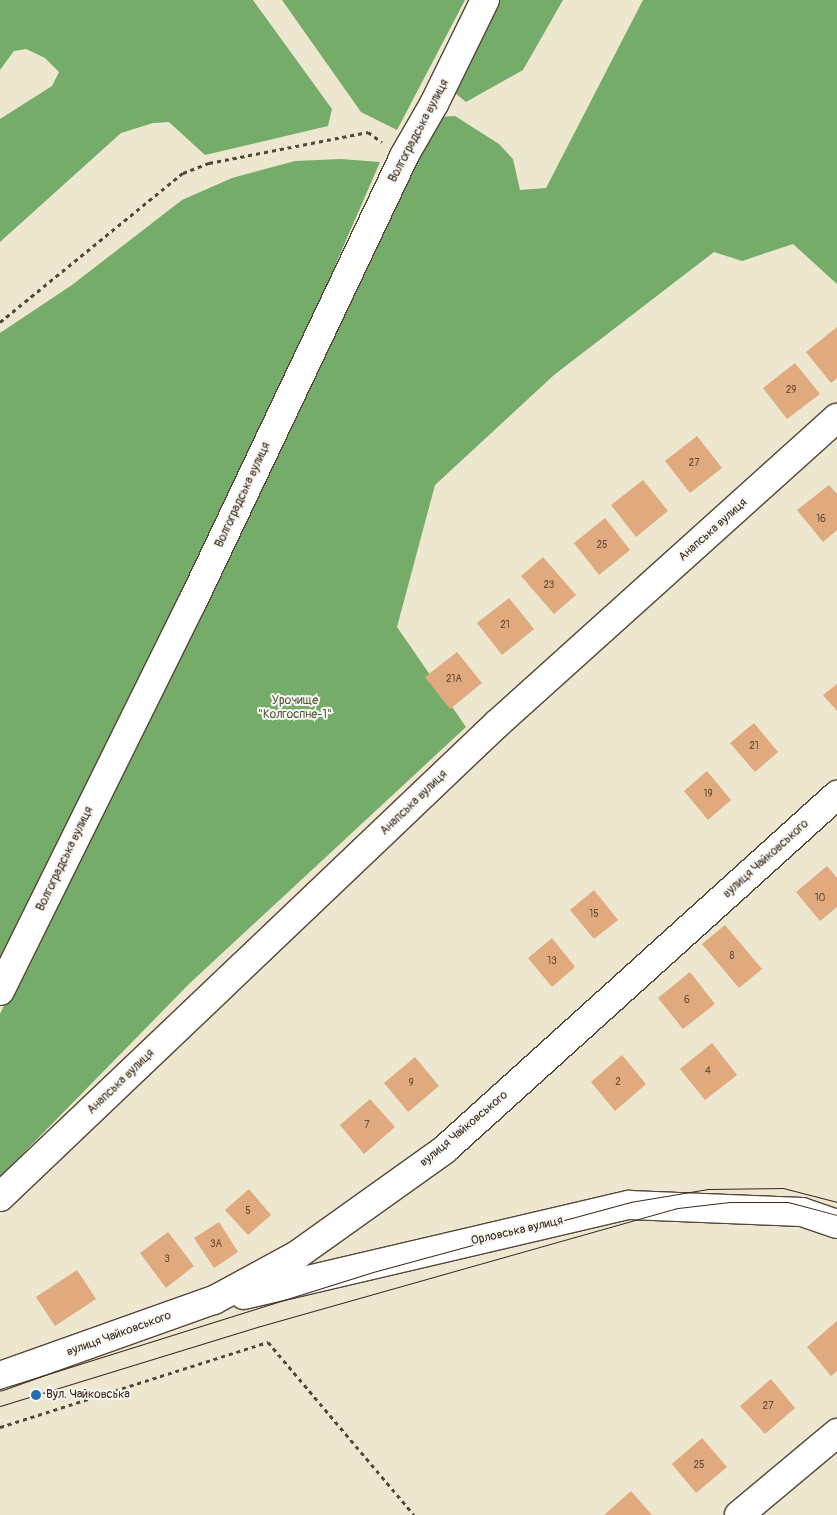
<!DOCTYPE html>
<html>
<head>
<meta charset="utf-8">
<style>
	body { margin:0 }
	#map { position:relative; width:837px; height:1515px; overflow:hidden; background:#ece7ce; font-family:Pangolin,sans-serif }
	div>[style] { position:absolute }
	.forest>* { inset:0; background:#76ac69 }
	.building>* { inset:0; background:#e0aa7e }
	.path>* { height:3px; margin-top:-1.5px; transform-origin:0; background:repeating-linear-gradient(90deg,#564638 0 4px,transparent 0 8px) }
	.roads { filter:drop-shadow(1px 0 #564638) drop-shadow(-1px 0 #564638) drop-shadow(0 1px #564638) drop-shadow(0 -1px #564638) }
	.minor>* { height:28px; margin:-14px; padding:0 14px; transform-origin:14px; border-radius:14px; background:#fff }
	.tram>* { height:1px; margin:-0.5px; padding:0 0.5px; transform-origin:0.5px; border-radius:0.5px; background:#3b2a1e }
	.dots>* { width:14px; height:14px; translate:-50% -50%; box-sizing:border-box; border:2px solid #f6f6f2; border-radius:50% }
	span { translate:-50% -50%; white-space:nowrap; text-align:center; line-height:1.15; -webkit-text-stroke:4px #f6f6f2; paint-order:stroke }
	.number-label { font-size:10px; color:#644a36 }
	.number-label span { -webkit-text-stroke-width:0 }
	.street-label { font-size:12px; color:#3b2a1e }
	.park-label { font-size:12px; color:#555939 }
	.poi-label { font-size:12px; color:#3b2a1e }
	.left { translate:0 -50%; text-align:left }
</style>
</head>
<body>
<div id="map">
	<div class="forest">
		<i style="clip-path:polygon(0 0,253px 0,332px 109px,328px 126px,205px 155px,169px 122px,153px 123px,121px 133px,0 242px,0 119px,52px 86px,59px 72px,45px 58px,26px 49px,14px 51px,0 70px)"></i>
		<i style="clip-path:polygon(282px 0,465px 0,397px 130px,361px 112px)"></i>
		<i style="clip-path:polygon(495px 0,563px 0,523px 70px,466px 102px,455px 93px)"></i>
		<i style="clip-path:polygon(643px 0,837px 0,837px 284px,793px 244px,742px 261px,714px 252px,554px 375px,435px 485px,397px 627px,466px 727px,190px 983px,0 1177px,0 1014px,440px 117px,455px 116px,499px 144px,513px 159px,520px 190px,546px 188px)"></i>
		<i style="clip-path:polygon(341px 159px,380px 162px,260px 439px,0 974px,0 333px,72px 285px,182px 200px,232px 178px,295px 161px)"></i>
	</div>
	<div class="building">
		<i style="clip-path:polygon(837px 327px,837px 378px,831px 383px,806px 352px)"></i>
		<i style="clip-path:polygon(795px 363px,820px 394px,787px 419px,763px 388px)"></i>
		<i style="clip-path:polygon(697px 436px,722px 468px,690px 493px,665px 461px)"></i>
		<i style="clip-path:polygon(643px 480px,668px 511px,636px 537px,611px 505px)"></i>
		<i style="clip-path:polygon(829px 485px,837px 494px,837px 530px,823px 542px,797px 510px)"></i>
		<i style="clip-path:polygon(605px 518px,630px 550px,599px 575px,574px 543px)"></i>
		<i style="clip-path:polygon(543px 557px,576px 595px,554px 614px,521px 576px)"></i>
		<i style="clip-path:polygon(509px 598px,534px 629px,502px 655px,477px 623px)"></i>
		<i style="clip-path:polygon(457px 652px,482px 683px,450px 709px,425px 677px)"></i>
		<i style="clip-path:polygon(837px 684px,837px 711px,823px 695px)"></i>
		<i style="clip-path:polygon(754px 723px,778px 752px,755px 772px,730px 743px)"></i>
		<i style="clip-path:polygon(707px 771px,731px 800px,708px 820px,684px 791px)"></i>
		<i style="clip-path:polygon(827px 866px,837px 878px,837px 907px,820px 921px,796px 892px)"></i>
		<i style="clip-path:polygon(594px 890px,618px 920px,594px 939px,570px 910px)"></i>
		<i style="clip-path:polygon(725px 925px,762px 969px,739px 988px,702px 944px)"></i>
		<i style="clip-path:polygon(552px 938px,575px 967px,552px 987px,528px 958px)"></i>
		<i style="clip-path:polygon(690px 972px,715px 1004px,683px 1029px,658px 998px)"></i>
		<i style="clip-path:polygon(712px 1043px,737px 1075px,705px 1100px,680px 1069px)"></i>
		<i style="clip-path:polygon(622px 1055px,646px 1084px,615px 1111px,591px 1082px)"></i>
		<i style="clip-path:polygon(415px 1057px,439px 1086px,408px 1112px,384px 1083px)"></i>
		<i style="clip-path:polygon(370px 1099px,395px 1127px,364px 1154px,340px 1125px)"></i>
		<i style="clip-path:polygon(249px 1189px,271px 1215px,248px 1235px,225px 1210px)"></i>
		<i style="clip-path:polygon(219px 1222px,238px 1252px,214px 1268px,194px 1238px)"></i>
		<i style="clip-path:polygon(168px 1232px,194px 1266px,166px 1288px,140px 1253px)"></i>
		<i style="clip-path:polygon(77px 1270px,96px 1299px,55px 1326px,36px 1297px)"></i>
		<i style="clip-path:polygon(837px 1321px,837px 1371px,831px 1376px,807px 1347px)"></i>
		<i style="clip-path:polygon(771px 1379px,795px 1408px,765px 1434px,740px 1406px)"></i>
		<i style="clip-path:polygon(702px 1438px,727px 1467px,696px 1493px,672px 1464px)"></i>
		<i style="clip-path:polygon(631px 1491px,652px 1515px,604px 1515px)"></i>
	</div>
	<div class="path">
		<i style="left:0;top:322px;width:236px;rotate:-39.2deg"></i>
		<i style="left:183px;top:173px;width:28px;rotate:-21deg"></i>
		<i style="left:209px;top:163px;width:162px;rotate:-11deg"></i>
		<i style="left:368px;top:132px;width:17px;rotate:36deg"></i>
		<i style="left:0;top:1427px;width:281px;rotate:-17.6deg"></i>
		<i style="left:268px;top:1342px;width:226px;rotate:49.8deg"></i>
	</div>
	<div class="roads">
		<div class="minor">
			<i style="left:0;top:991px;width:433px;rotate:-63.7deg"></i>
			<i style="left:192px;top:603px;width:495px;rotate:-64.6deg"></i>
			<i style="left:404px;top:156px;width:60px;rotate:-60deg"></i>
			<i style="left:434px;top:104px;width:116px;rotate:-63.9deg"></i>
			<i style="left:0;top:1197px;width:688px;rotate:-43.59deg"></i>
			<i style="left:498px;top:723px;width:456px;rotate:-42deg"></i>
			<i style="left:244px;top:1295px;width:395px;rotate:-13.2deg"></i>
			<i style="left:629px;top:1205px;width:173px;rotate:2.3deg"></i>
			<i style="left:802px;top:1212px;width:37px;rotate:19deg"></i>
			<i style="left:0;top:1376px;width:227px;rotate:-19.6deg"></i>
			<i style="left:214px;top:1300px;width:94px;rotate:-28.5deg"></i>
			<i style="left:297px;top:1255px;width:181px;rotate:-35.5deg"></i>
			<i style="left:444px;top:1150px;width:530px;rotate:-42.09deg"></i>
			<i style="left:739px;top:1515px;width:128px;rotate:-39.9deg"></i>
		</div>
	</div>
	<div class="tram">
		<i style="left:0;top:1389px;width:391px;rotate:-17.4deg"></i>
		<i style="left:373px;top:1272px;width:266px;rotate:-15.2deg"></i>
		<i style="left:630px;top:1202px;width:79px;rotate:-9.5deg"></i>
		<i style="left:708px;top:1189px;width:75px;rotate:-0.8deg"></i>
		<i style="left:783px;top:1188px;width:56px;rotate:14.5deg"></i>
		<i style="left:0;top:1406px;width:269px;rotate:-17.1deg"></i>
		<i style="left:257px;top:1327px;width:437px;rotate:-15.8deg"></i>
		<i style="left:678px;top:1208px;width:52px;rotate:-6.6deg"></i>
		<i style="left:730px;top:1202px;width:58px"></i>
		<i style="left:788px;top:1202px;width:51px;rotate:14.9deg"></i>
	</div>
	<div class="dots">
		<i style="left:36px;top:1395px;background:#1f6fb2"></i>
	</div>
	<div class="number-label">
		<span style="left:791px;top:391px">29</span>
		<span style="left:694px;top:464px">27</span>
		<span style="left:821px;top:520px">16</span>
		<span style="left:602px;top:546px">25</span>
		<span style="left:549px;top:586px">23</span>
		<span style="left:505px;top:626px">21</span>
		<span style="left:454px;top:680px">21А</span>
		<span style="left:754px;top:747px">21</span>
		<span style="left:708px;top:795px">19</span>
		<span style="left:820px;top:899px">10</span>
		<span style="left:594px;top:915px">15</span>
		<span style="left:732px;top:957px">8</span>
		<span style="left:552px;top:962px">13</span>
		<span style="left:687px;top:1001px">6</span>
		<span style="left:708px;top:1072px">4</span>
		<span style="left:618px;top:1083px">2</span>
		<span style="left:411px;top:1084px">9</span>
		<span style="left:367px;top:1126px">7</span>
		<span style="left:248px;top:1212px">5</span>
		<span style="left:216px;top:1245px">3А</span>
		<span style="left:167px;top:1260px">3</span>
		<span style="left:768px;top:1407px">27</span>
		<span style="left:699px;top:1466px">25</span>
	</div>
	<div class="street-label">
		<span style="left:419px;top:131px;rotate:-62deg">Волгоградська вулиця</span>
		<span style="left:243px;top:495px;rotate:-65deg">Волгоградська вулиця</span>
		<span style="left:713px;top:530px;rotate:-42deg">Анапська вулиця</span>
		<span style="left:414px;top:803px;rotate:-44deg">Анапська вулиця</span>
		<span style="left:65px;top:859px;rotate:-64deg">Волгоградська вулиця</span>
		<span style="left:766px;top:859px;rotate:-42deg">вулиця Чайковського</span>
		<span style="left:121px;top:1082px;rotate:-44deg">Анапська вулиця</span>
		<span style="left:464px;top:1129px;rotate:-40deg">вулиця Чайковського</span>
		<span style="left:517px;top:1231px;rotate:-13deg">Орловська вулиця</span>
		<span style="left:119px;top:1334px;rotate:-20deg">вулиця Чайковського</span>
	</div>
	<div class="park-label">
		<span style="left:295px;top:708px">Урочище<br>"Колгоспне-1"</span>
	</div>
	<div class="poi-label">
		<span class="left" style="left:46px;top:1395px">Вул. Чайковська</span>
	</div>
</div>
</body>
</html>
